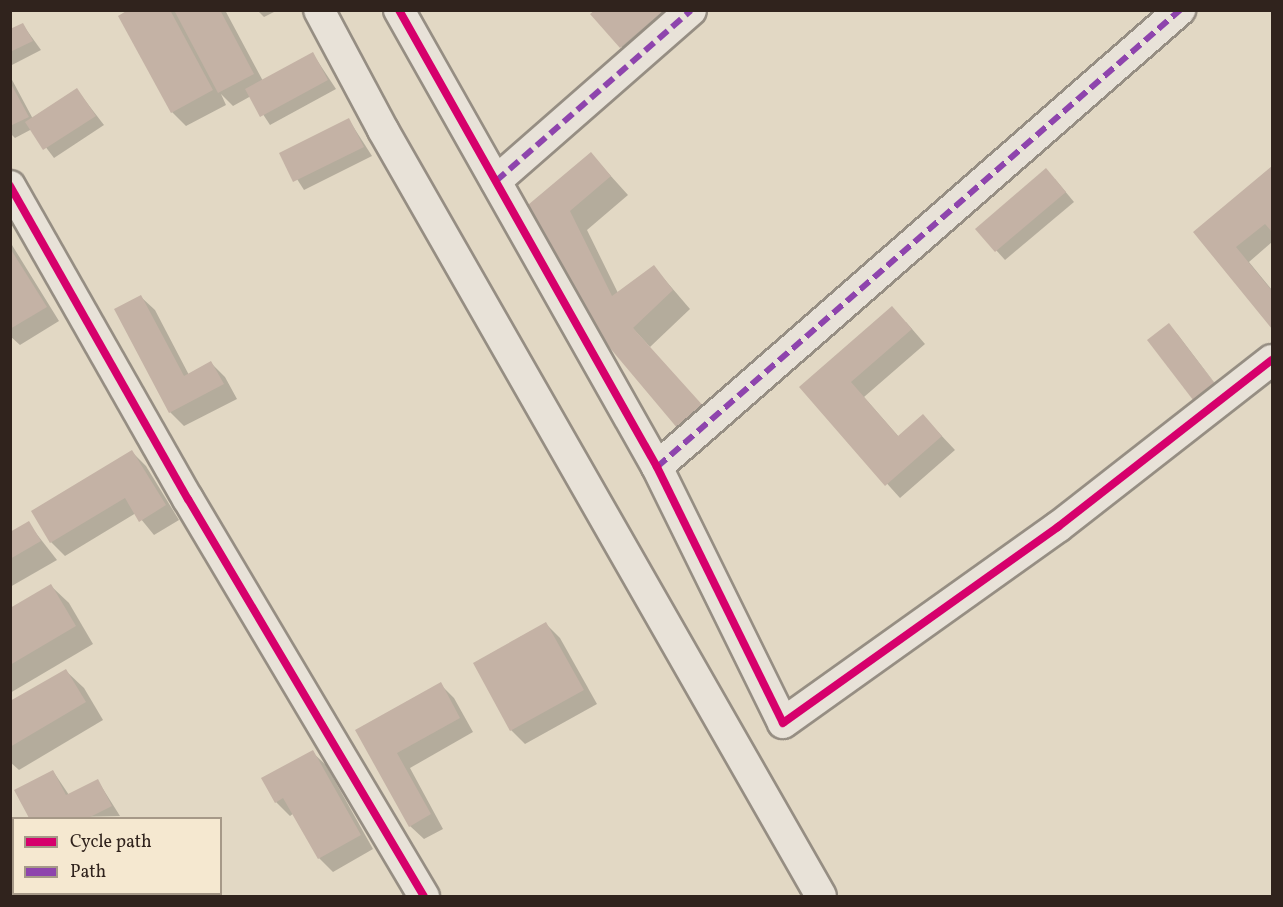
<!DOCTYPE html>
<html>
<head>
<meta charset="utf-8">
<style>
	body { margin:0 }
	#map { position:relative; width:1283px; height:907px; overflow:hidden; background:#e2d8c4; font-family:Vollkorn,serif }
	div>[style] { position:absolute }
	.shadow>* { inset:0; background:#0003 }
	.building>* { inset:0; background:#c4b2a5 }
	.roads { filter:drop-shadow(2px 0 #968e83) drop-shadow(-2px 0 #968e83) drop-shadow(0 2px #968e83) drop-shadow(0 -2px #968e83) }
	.minor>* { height:30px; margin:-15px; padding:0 15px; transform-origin:15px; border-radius:15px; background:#e8e2d8 }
	.quiet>* { height:6px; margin-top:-3px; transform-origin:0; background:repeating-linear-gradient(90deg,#8e44ad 0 12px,transparent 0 18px) }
	.cycleway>* { height:8px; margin:-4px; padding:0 4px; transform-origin:4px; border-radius:4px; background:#d6006c }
	span { translate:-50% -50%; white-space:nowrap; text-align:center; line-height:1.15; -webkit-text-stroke:6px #f5e8d0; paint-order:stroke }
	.frame { position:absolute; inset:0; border:12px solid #30231d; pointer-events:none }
	.legend { position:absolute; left:12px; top:817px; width:210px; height:78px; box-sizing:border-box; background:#f5e8d0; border:2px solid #a69988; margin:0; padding:8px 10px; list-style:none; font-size:18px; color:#30231d }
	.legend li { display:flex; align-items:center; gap:12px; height:30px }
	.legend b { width:30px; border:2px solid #a69988 }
</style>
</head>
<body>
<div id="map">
	<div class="shadow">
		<i style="clip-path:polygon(131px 10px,225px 10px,263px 81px,313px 54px,336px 89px,270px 125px,251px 96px,233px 106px,221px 94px,226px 105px,186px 126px,172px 112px)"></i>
		<i style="clip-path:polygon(257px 10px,278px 10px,264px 17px)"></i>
		<i style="clip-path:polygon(597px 10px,694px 10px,635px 61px,592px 15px)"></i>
		<i style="clip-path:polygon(23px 25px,41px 50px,10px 66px,10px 31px)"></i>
		<i style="clip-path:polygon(10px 76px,33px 119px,77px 90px,104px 125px,54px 158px,32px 129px,15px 138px,10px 133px)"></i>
		<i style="clip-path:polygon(349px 120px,372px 156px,304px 190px,281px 154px)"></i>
		<i style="clip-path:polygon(591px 154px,628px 195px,587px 230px,618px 293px,654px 267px,690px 309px,650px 347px,524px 210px)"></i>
		<i style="clip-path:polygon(1272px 169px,1272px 242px,1249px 262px,1272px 290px,1272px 326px,1195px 232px)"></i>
		<i style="clip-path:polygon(1055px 179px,1074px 202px,1005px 260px,977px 229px)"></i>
		<i style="clip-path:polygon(10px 236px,12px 245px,59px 321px,20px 345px,10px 336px)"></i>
		<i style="clip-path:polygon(141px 297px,155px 310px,189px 375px,211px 363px,225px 377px,237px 399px,184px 426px,170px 412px,116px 310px)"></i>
		<i style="clip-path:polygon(906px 322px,925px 344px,864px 397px,899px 437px,923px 416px,955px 450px,900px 498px,801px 388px)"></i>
		<i style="clip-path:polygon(1169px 325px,1178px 335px,1233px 407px)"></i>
		<i style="clip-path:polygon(132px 452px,146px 466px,179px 520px,154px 535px,136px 513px,65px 556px,51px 542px)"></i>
		<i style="clip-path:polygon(28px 523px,57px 560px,10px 587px,10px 533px)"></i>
		<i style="clip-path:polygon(51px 586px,69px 603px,93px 644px,10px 693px,10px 610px)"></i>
		<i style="clip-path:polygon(546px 624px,560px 638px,597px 704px,525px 744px,511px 730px)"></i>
		<i style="clip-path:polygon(66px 671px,84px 688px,103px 720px,19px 770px,10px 762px,10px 703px)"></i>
		<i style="clip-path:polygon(440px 684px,454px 698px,473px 732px,410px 768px,443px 829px,424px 839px,410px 826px,357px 730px)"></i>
		<i style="clip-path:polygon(312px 752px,326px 765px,373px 849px,333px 872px,319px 858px,294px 813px,290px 816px,276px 802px)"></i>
		<i style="clip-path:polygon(53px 771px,69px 795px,98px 781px,120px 816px,30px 818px,16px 791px)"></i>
	</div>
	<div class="building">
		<i style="clip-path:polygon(128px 10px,170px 10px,213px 90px,171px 113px,118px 16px)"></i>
		<i style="clip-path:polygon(174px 10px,220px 10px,254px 74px,218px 93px)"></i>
		<i style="clip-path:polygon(595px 10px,664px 10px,620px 48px,590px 14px)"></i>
		<i style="clip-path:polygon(23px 23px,33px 41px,10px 52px,10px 29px)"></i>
		<i style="clip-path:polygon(313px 52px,328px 80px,260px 117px,245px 89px)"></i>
		<i style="clip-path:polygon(10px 82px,29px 117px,10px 126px)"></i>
		<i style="clip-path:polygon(77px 88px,96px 116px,43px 150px,25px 122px)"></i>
		<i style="clip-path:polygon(349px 118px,364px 147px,293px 182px,279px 153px)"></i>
		<i style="clip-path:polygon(591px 152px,611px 176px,570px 211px,612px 296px,654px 265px,673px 290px,633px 328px,706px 409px,678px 429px,594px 329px,522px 210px)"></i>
		<i style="clip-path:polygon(1272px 166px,1272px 232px,1265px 224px,1236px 247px,1272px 291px,1272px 329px,1193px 232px)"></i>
		<i style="clip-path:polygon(1046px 168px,1066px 192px,995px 252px,975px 229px)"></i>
		<i style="clip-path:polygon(10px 248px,47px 307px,10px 329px)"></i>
		<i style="clip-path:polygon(141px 295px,184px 376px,211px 361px,224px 384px,169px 413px,114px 309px)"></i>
		<i style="clip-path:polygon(892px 306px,912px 329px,851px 382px,898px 436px,923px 414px,942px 436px,885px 486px,799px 387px)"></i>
		<i style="clip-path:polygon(1169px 323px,1225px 397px,1203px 413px,1147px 340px)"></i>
		<i style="clip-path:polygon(132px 450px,166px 505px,139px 522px,125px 498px,50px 543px,31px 511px)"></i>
		<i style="clip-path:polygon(29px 521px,41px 541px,10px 559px,10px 532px)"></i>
		<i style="clip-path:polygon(51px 584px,76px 626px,10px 665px,10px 608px)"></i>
		<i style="clip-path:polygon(546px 622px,584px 690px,510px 731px,473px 663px)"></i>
		<i style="clip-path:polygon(66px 669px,86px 702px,10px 747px,10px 701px)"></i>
		<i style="clip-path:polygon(441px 682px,460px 718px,397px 753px,431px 814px,409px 827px,355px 730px)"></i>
		<i style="clip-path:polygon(313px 750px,361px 835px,318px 859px,283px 798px,275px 803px,261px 778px)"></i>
		<i style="clip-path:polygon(53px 770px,66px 795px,98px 779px,112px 806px,88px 818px,29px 818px,14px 790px)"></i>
	</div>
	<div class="roads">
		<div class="minor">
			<i style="left:319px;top:10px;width:136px;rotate:61.9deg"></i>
			<i style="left:383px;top:130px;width:882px;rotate:60.24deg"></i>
			<i style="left:399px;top:10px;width:525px;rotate:60.55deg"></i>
			<i style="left:657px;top:467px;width:285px;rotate:63.8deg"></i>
			<i style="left:783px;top:723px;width:338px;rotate:-35.5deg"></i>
			<i style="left:1058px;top:527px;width:271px;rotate:-38deg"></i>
			<i style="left:496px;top:181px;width:259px;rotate:-41.2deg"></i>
			<i style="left:10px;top:186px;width:360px;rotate:60.4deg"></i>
			<i style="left:188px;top:499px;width:462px;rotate:59.3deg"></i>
			<i style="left:657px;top:467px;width:695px;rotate:-41.15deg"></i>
			<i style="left:10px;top:839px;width:6px;rotate:51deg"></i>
			<i style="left:40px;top:894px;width:2px;rotate:63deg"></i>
		</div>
	</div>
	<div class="quiet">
		<i style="left:496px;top:181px;width:259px;rotate:-41.2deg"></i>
		<i style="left:657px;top:467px;width:695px;rotate:-41.15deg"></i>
	</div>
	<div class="cycleway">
		<i style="left:399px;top:10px;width:525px;rotate:60.55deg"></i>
		<i style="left:657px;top:467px;width:285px;rotate:63.8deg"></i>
		<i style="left:783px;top:723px;width:338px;rotate:-35.5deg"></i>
		<i style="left:1058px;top:527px;width:271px;rotate:-38deg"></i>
		<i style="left:10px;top:186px;width:360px;rotate:60.4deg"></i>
		<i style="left:188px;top:499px;width:462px;rotate:59.3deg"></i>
	</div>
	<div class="frame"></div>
	<ul class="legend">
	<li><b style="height:8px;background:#d6006c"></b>Cycle path</li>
	<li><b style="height:8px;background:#8e44ad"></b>Path</li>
	</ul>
</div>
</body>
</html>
